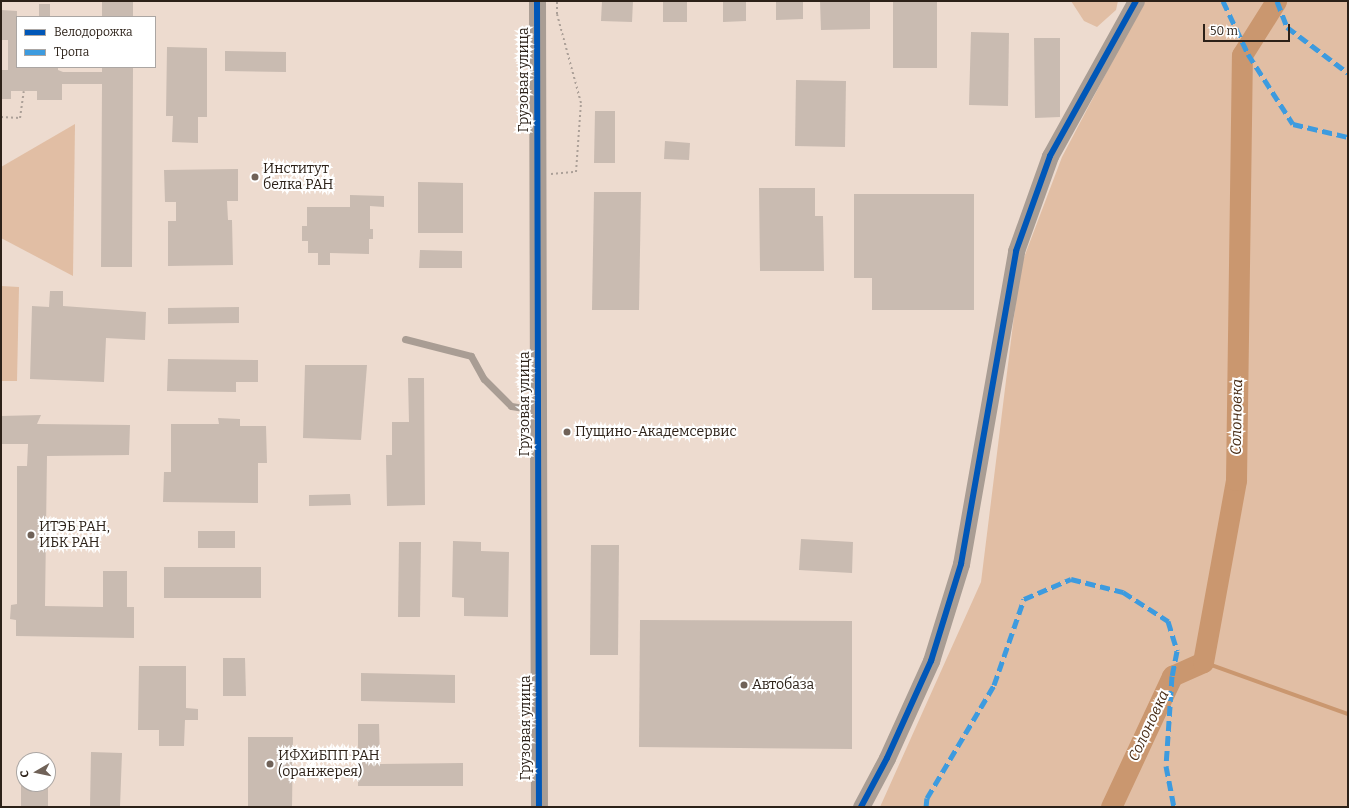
<!DOCTYPE html>
<html>
<head>
<meta charset="utf-8">
<style>
	body { margin:0 }
	#map { position:relative; width:1349px; height:808px; overflow:hidden; background:#eddbcf; font-family:Bitter,serif }
	div>[style] { position:absolute }
	.green>* { inset:0; background:#e1bea4 }
	.stream>* { height:3.5px; margin:-1.75px; padding:0 1.75px; transform-origin:1.75px; border-radius:1.75px; background:#ca976f }
	.river>* { height:21px; margin:-10.5px; padding:0 10.5px; transform-origin:10.5px; border-radius:10.5px; background:#ca976f }
	.building>* { inset:0; background:#c9bbb1 }
	.path>* { height:2px; margin-top:-1px; transform-origin:0; background:repeating-linear-gradient(90deg,#aca098 0 2px,transparent 0 5px) }
	.service>* { height:7px; margin:-3.5px; padding:0 3.5px; transform-origin:3.5px; border-radius:3.5px; background:#a99d94 }
	.tertiary>* { height:17px; margin:-8.5px; padding:0 8.5px; transform-origin:8.5px; border-radius:8.5px; background:#a99d94 }
	.quiet>* { height:5px; margin-top:-2.5px; transform-origin:0; background:repeating-linear-gradient(90deg,#3d9bdf 0 10px,transparent 0 15px) }
	.cycleway>* { height:6px; margin:-3px; padding:0 3px; transform-origin:3px; border-radius:3px; background:#0057b8 }
	.dots>* { width:11px; height:11px; translate:-50% -50%; box-sizing:border-box; border:2px solid #fff; border-radius:50% }
	span { translate:-50% -50%; white-space:nowrap; text-align:center; line-height:1.15; -webkit-text-stroke:4px #fff; paint-order:stroke }
	.street-label { font-size:14px; color:#2c2118 }
	.poi-label { font-size:14px; color:#2c2118 }
	.left { translate:0 -50%; text-align:left }
	.water-label { font-size:15px; color:#472b14; font-style:italic }
	.frame { position:absolute; inset:0; border:2px solid #2c2118; pointer-events:none }
	.legend { position:absolute; left:16px; top:16px; width:140px; height:52px; box-sizing:border-box; background:#fff; border:1px solid #aba6a3; margin:0; padding:5px 7px; list-style:none; font-size:12px; color:#2c2118 }
	.legend li { display:flex; align-items:center; gap:8px; height:20px }
	.legend b { width:20px; border:1px solid #aba6a3 }
	.north { position:absolute; left:16px; top:752px; width:40px; height:40px; box-sizing:border-box; background:#fff; border:1px solid #aba6a3; border-radius:50%; rotate:261deg; font-size:11px; font-weight:700; line-height:16px; text-align:center; color:#2c2118 }
	.north::after { content:''; display:block; margin:auto; width:14px; height:18px; background:#706258; clip-path:polygon(50% 0,100% 100%,50% 72%,0 100%) }
	.scale { position:absolute; left:1203px; top:24px; width:87px; height:18px; box-sizing:border-box; border:2px solid #2c2118; border-top:0; padding-left:5px; font-size:12px; line-height:14px; white-space:nowrap; color:#2c2118; -webkit-text-stroke:3px #fff; paint-order:stroke }
</style>
</head>
<body>
<div id="map">
	<div class="green">
		<i style="clip-path:polygon(1071px 1px,1118px 1px,1116px 10px,1097px 27px,1084px 21px)"></i>
		<i style="clip-path:polygon(1144px 1px,1348px 1px,1348px 807px,880px 807px,981px 582px,1020px 268px,1062px 157px)"></i>
		<i style="clip-path:polygon(75px 124px,73px 276px,1px 238px,1px 167px)"></i>
		<i style="clip-path:polygon(1px 286px,19px 287px,17px 381px,1px 381px)"></i>
	</div>
	<div class="stream">
		<i style="left:1203px;top:662px;width:154px;rotate:19.7deg"></i>
	</div>
	<div class="river">
		<i style="left:1111px;top:807px;width:145px;rotate:-65deg"></i>
		<i style="left:1172px;top:676px;width:34px;rotate:-24deg"></i>
		<i style="left:1203px;top:662px;width:185px;rotate:-79.7deg"></i>
		<i style="left:1236px;top:480px;width:425px;rotate:-89.2deg"></i>
		<i style="left:1242px;top:55px;width:64px;rotate:-57.8deg"></i>
	</div>
	<div class="building">
		<i style="clip-path:polygon(102px 1px,133px 1px,133px 17px,102px 17px)"></i>
		<i style="clip-path:polygon(602px 1px,633px 1px,632px 22px,601px 21px)"></i>
		<i style="clip-path:polygon(663px 1px,687px 1px,687px 22px,663px 22px)"></i>
		<i style="clip-path:polygon(723px 1px,746px 1px,746px 21px,723px 22px)"></i>
		<i style="clip-path:polygon(776px 1px,803px 1px,803px 19px,776px 20px)"></i>
		<i style="clip-path:polygon(820px 1px,870px 1px,870px 29px,821px 30px)"></i>
		<i style="clip-path:polygon(893px 1px,937px 1px,937px 68px,893px 68px)"></i>
		<i style="clip-path:polygon(39px 4px,50px 4px,50px 17px,39px 17px)"></i>
		<i style="clip-path:polygon(1px 10px,17px 11px,17px 67px,58px 67px,58px 70px,63px 72px,102px 72px,102px 67px,133px 67px,132px 267px,101px 267px,102px 84px,62px 84px,62px 100px,37px 100px,37px 91px,11px 91px,11px 99px,2px 99px,2px 70px,8px 70px,8px 40px,1px 40px)"></i>
		<i style="clip-path:polygon(971px 32px,1009px 33px,1008px 106px,969px 105px)"></i>
		<i style="clip-path:polygon(1034px 38px,1060px 38px,1060px 117px,1035px 118px)"></i>
		<i style="clip-path:polygon(167px 47px,207px 48px,207px 117px,198px 117px,198px 143px,172px 142px,173px 116px,166px 116px)"></i>
		<i style="clip-path:polygon(225px 51px,286px 52px,286px 72px,225px 71px)"></i>
		<i style="clip-path:polygon(796px 80px,846px 81px,845px 147px,795px 146px)"></i>
		<i style="clip-path:polygon(595px 111px,615px 111px,615px 163px,594px 163px)"></i>
		<i style="clip-path:polygon(665px 141px,690px 143px,689px 160px,664px 159px)"></i>
		<i style="clip-path:polygon(238px 169px,238px 201px,227px 201px,228px 220px,232px 220px,233px 265px,168px 266px,168px 221px,176px 221px,176px 202px,165px 202px,164px 170px)"></i>
		<i style="clip-path:polygon(418px 182px,463px 183px,463px 233px,418px 233px)"></i>
		<i style="clip-path:polygon(759px 188px,815px 188px,815px 216px,823px 216px,824px 271px,760px 271px)"></i>
		<i style="clip-path:polygon(594px 192px,641px 192px,639px 310px,592px 310px)"></i>
		<i style="clip-path:polygon(854px 194px,974px 194px,974px 310px,872px 310px,872px 278px,854px 278px)"></i>
		<i style="clip-path:polygon(350px 195px,384px 196px,384px 207px,370px 206px,370px 229px,373px 229px,373px 239px,369px 239px,369px 254px,330px 253px,330px 265px,318px 265px,318px 253px,308px 253px,308px 241px,302px 241px,302px 226px,307px 226px,307px 207px,350px 207px)"></i>
		<i style="clip-path:polygon(420px 250px,462px 251px,462px 268px,419px 268px)"></i>
		<i style="clip-path:polygon(50px 291px,63px 291px,63px 306px,146px 312px,145px 340px,106px 338px,104px 382px,30px 379px,32px 306px,49px 307px)"></i>
		<i style="clip-path:polygon(239px 307px,239px 323px,168px 324px,168px 308px)"></i>
		<i style="clip-path:polygon(168px 359px,258px 360px,258px 382px,236px 382px,236px 392px,167px 391px)"></i>
		<i style="clip-path:polygon(305px 365px,367px 365px,361px 440px,303px 438px)"></i>
		<i style="clip-path:polygon(408px 378px,424px 378px,425px 505px,387px 506px,386px 455px,392px 455px,392px 422px,409px 422px)"></i>
		<i style="clip-path:polygon(41px 415px,37px 424px,130px 425px,129px 455px,47px 456px,45px 606px,103px 607px,103px 571px,127px 571px,127px 607px,134px 607px,134px 638px,16px 636px,16px 620px,10px 619px,11px 605px,17px 604px,17px 466px,27px 466px,28px 444px,1px 444px,1px 416px)"></i>
		<i style="clip-path:polygon(218px 418px,240px 419px,240px 426px,266px 426px,267px 463px,258px 463px,258px 503px,163px 502px,164px 472px,171px 472px,171px 424px,219px 424px)"></i>
		<i style="clip-path:polygon(350px 494px,351px 505px,309px 506px,309px 495px)"></i>
		<i style="clip-path:polygon(198px 531px,235px 531px,235px 548px,198px 548px)"></i>
		<i style="clip-path:polygon(801px 539px,853px 542px,852px 573px,799px 570px)"></i>
		<i style="clip-path:polygon(453px 541px,481px 542px,481px 551px,509px 552px,508px 617px,464px 616px,464px 598px,452px 597px)"></i>
		<i style="clip-path:polygon(399px 542px,421px 542px,420px 617px,398px 617px)"></i>
		<i style="clip-path:polygon(591px 545px,619px 545px,618px 655px,590px 655px)"></i>
		<i style="clip-path:polygon(164px 567px,261px 567px,261px 598px,164px 598px)"></i>
		<i style="clip-path:polygon(640px 620px,852px 621px,852px 749px,639px 747px)"></i>
		<i style="clip-path:polygon(223px 658px,245px 658px,246px 696px,223px 696px)"></i>
		<i style="clip-path:polygon(139px 666px,186px 666px,186px 708px,198px 709px,198px 720px,185px 720px,184px 746px,159px 746px,159px 730px,138px 730px)"></i>
		<i style="clip-path:polygon(361px 673px,455px 675px,455px 703px,361px 701px)"></i>
		<i style="clip-path:polygon(358px 724px,379px 724px,380px 764px,463px 763px,463px 786px,358px 786px)"></i>
		<i style="clip-path:polygon(248px 737px,293px 737px,292px 807px,248px 807px)"></i>
		<i style="clip-path:polygon(91px 752px,122px 753px,120px 807px,90px 807px)"></i>
		<i style="clip-path:polygon(21px 784px,48px 784px,48px 807px,21px 807px)"></i>
	</div>
	<div class="path">
		<i style="left:1px;top:117px;width:19px;rotate:3deg"></i>
		<i style="left:20px;top:118px;width:27px;rotate:-82deg"></i>
		<i style="left:551px;top:174px;width:25px;rotate:-5deg"></i>
		<i style="left:576px;top:172px;width:69px;rotate:-85.9deg"></i>
		<i style="left:581px;top:103px;width:92px;rotate:-105.1deg"></i>
		<i style="left:557px;top:14px;width:13px;rotate:-90deg"></i>
	</div>
	<div class="service">
		<i style="left:405px;top:339px;width:68px;rotate:14.4deg"></i>
		<i style="left:471px;top:356px;width:26px;rotate:61deg"></i>
		<i style="left:484px;top:379px;width:38px;rotate:45deg"></i>
		<i style="left:511px;top:406px;width:26px;rotate:9deg"></i>
	</div>
	<div class="tertiary">
		<i style="left:537px;top:1px;width:806px;rotate:89.86deg"></i>
		<i style="left:861px;top:807px;width:55px;rotate:-62deg"></i>
		<i style="left:887px;top:758px;width:107px;rotate:-65.6deg"></i>
		<i style="left:931px;top:661px;width:102px;rotate:-72.8deg"></i>
		<i style="left:961px;top:564px;width:318px;rotate:-80deg"></i>
		<i style="left:1016px;top:251px;width:101px;rotate:-70.3deg"></i>
		<i style="left:1050px;top:156px;width:177px;rotate:-61deg"></i>
	</div>
	<div class="quiet">
		<i style="left:1223px;top:1px;width:59px;rotate:64.7deg"></i>
		<i style="left:1248px;top:54px;width:83px;rotate:57.3deg"></i>
		<i style="left:1293px;top:124px;width:57px;rotate:13.3deg"></i>
		<i style="left:1277px;top:1px;width:28px;rotate:69deg"></i>
		<i style="left:1287px;top:27px;width:76px;rotate:37deg"></i>
		<i style="left:926px;top:807px;width:9px;rotate:-84deg"></i>
		<i style="left:927px;top:798px;width:131px;rotate:-59.3deg"></i>
		<i style="left:994px;top:685px;width:91px;rotate:-70.8deg"></i>
		<i style="left:1024px;top:599px;width:51px;rotate:-23.1deg"></i>
		<i style="left:1071px;top:579px;width:54px;rotate:14deg"></i>
		<i style="left:1123px;top:592px;width:54px;rotate:32.8deg"></i>
		<i style="left:1168px;top:621px;width:31px;rotate:73deg"></i>
		<i style="left:1177px;top:651px;width:25px;rotate:101deg"></i>
		<i style="left:1172px;top:676px;width:90px;rotate:93.8deg"></i>
		<i style="left:1166px;top:766px;width:42px;rotate:79deg"></i>
	</div>
	<div class="cycleway">
		<i style="left:537px;top:1px;width:806px;rotate:89.86deg"></i>
		<i style="left:861px;top:807px;width:55px;rotate:-62deg"></i>
		<i style="left:887px;top:758px;width:107px;rotate:-65.6deg"></i>
		<i style="left:931px;top:661px;width:102px;rotate:-72.8deg"></i>
		<i style="left:961px;top:564px;width:318px;rotate:-80deg"></i>
		<i style="left:1016px;top:251px;width:101px;rotate:-70.3deg"></i>
		<i style="left:1050px;top:156px;width:177px;rotate:-61deg"></i>
	</div>
	<div class="dots">
		<i style="left:255px;top:177px;background:#706258"></i>
		<i style="left:567px;top:432px;background:#706258"></i>
		<i style="left:31px;top:535px;background:#706258"></i>
		<i style="left:744px;top:685px;background:#706258"></i>
		<i style="left:270px;top:764px;background:#706258"></i>
	</div>
	<div class="street-label">
		<span style="left:524px;top:80px;rotate:-90deg">Грузовая улица</span>
		<span style="left:525px;top:404px;rotate:-90deg">Грузовая улица</span>
		<span style="left:526px;top:728px;rotate:-90deg">Грузовая улица</span>
	</div>
	<div class="poi-label">
		<span class="left" style="left:263px;top:177px">Институт<br>белка РАН</span>
		<span class="left" style="left:575px;top:432px">Пущино-Академсервис</span>
		<span class="left" style="left:39px;top:535px">ИТЭБ РАН,<br>ИБК РАН</span>
		<span class="left" style="left:752px;top:685px">Автобаза</span>
		<span class="left" style="left:278px;top:764px">ИФХиБПП РАН<br>(оранжерея)</span>
	</div>
	<div class="water-label">
		<span style="left:1237px;top:417px;rotate:-89deg">Солоновка</span>
		<span style="left:1149px;top:726px;rotate:-65deg">Солоновка</span>
	</div>
	<div class="frame"></div>
	<ul class="legend">
	<li><b style="height:5px;background:#0057b8"></b>Велодорожка</li>
	<li><b style="height:5px;background:#3d9bdf"></b>Тропа</li>
	</ul>
	<div class="north">С</div>
	<div class="scale">50 m</div>
</div>
</body>
</html>
